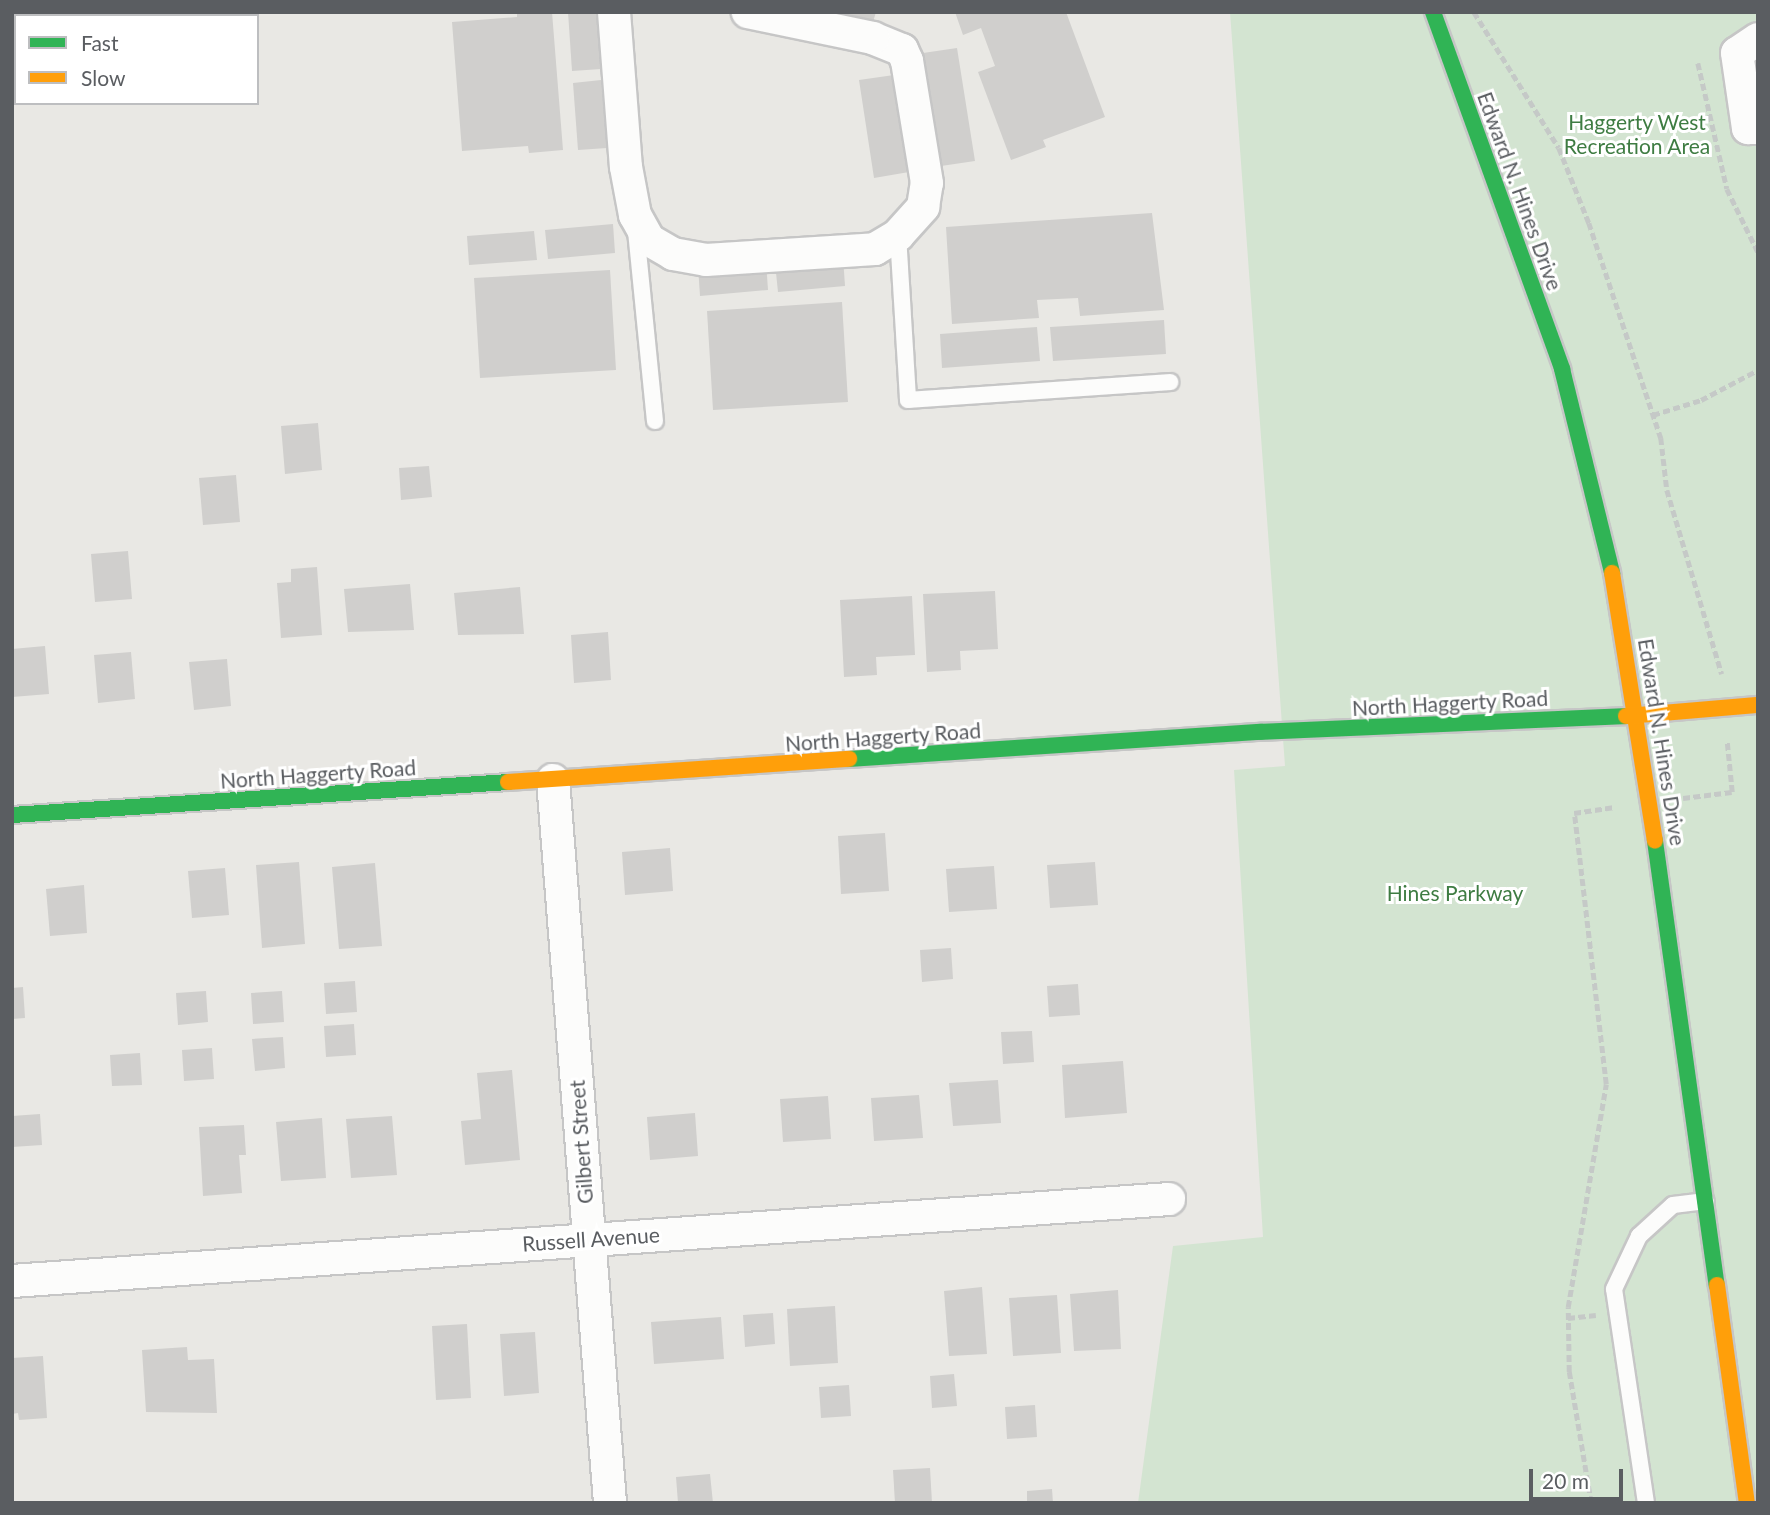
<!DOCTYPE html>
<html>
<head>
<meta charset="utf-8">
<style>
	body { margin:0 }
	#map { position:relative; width:1770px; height:1515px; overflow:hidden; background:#e9e8e4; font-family:Lato,sans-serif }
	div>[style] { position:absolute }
	.green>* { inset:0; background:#d3e4d1 }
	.building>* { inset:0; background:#d0cfcd }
	.path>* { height:4.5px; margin-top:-2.25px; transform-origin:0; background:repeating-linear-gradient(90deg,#c5c9c7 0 7px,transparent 0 10.5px) }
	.roads { filter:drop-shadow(2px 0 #c6c6c6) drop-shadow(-2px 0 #c6c6c6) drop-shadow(0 2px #c6c6c6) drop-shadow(0 -2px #c6c6c6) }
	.lane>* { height:16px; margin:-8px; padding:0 8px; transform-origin:8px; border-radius:8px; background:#fcfcfb }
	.street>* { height:32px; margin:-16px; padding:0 16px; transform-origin:16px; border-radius:16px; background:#fcfcfb }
	.fast>* { height:16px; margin:-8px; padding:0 8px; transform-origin:8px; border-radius:8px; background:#30b455 }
	.slow>* { height:16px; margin:-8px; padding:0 8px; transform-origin:8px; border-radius:8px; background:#ff9f0a }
	span { translate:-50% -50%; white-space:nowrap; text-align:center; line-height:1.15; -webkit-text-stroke:6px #fff; paint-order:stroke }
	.park-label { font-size:21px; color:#3e7c42 }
	.street-label { font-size:21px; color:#5a5d61 }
	.frame { position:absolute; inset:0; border:14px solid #5a5d61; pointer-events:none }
	.legend { position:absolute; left:14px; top:14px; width:245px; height:91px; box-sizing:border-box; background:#fff; border:2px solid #bdbec0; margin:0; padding:9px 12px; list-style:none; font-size:21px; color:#5a5d61 }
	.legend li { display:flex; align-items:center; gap:14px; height:35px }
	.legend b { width:35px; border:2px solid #bdbec0 }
	.scale { position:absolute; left:1529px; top:1469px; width:94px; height:32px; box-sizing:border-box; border:4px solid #5a5d61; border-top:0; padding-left:9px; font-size:21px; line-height:24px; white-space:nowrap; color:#5a5d61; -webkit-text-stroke:5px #fff; paint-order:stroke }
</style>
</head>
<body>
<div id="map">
	<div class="green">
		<i style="clip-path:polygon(1230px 12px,1758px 12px,1758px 1503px,1138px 1503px,1173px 1246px,1263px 1237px,1234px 770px,1285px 766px)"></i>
	</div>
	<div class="building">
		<i style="clip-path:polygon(517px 12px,552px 12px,563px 150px,529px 153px,528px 146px,462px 151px,452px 22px,517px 17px)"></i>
		<i style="clip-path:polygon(568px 12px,596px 12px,601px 69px,572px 71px)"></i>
		<i style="clip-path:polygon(841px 12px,876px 12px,873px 22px)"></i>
		<i style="clip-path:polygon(955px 12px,1066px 12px,1105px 117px,1043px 140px,1046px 147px,1011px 160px,978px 72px,995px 66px,981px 28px,963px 35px)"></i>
		<i style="clip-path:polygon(957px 48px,975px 161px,941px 166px,923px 53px)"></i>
		<i style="clip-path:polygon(894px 75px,909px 172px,874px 178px,859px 80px)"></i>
		<i style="clip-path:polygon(601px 80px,607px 148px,578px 150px,573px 83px)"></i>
		<i style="clip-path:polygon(1152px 213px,1164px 310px,1080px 316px,1078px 298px,1037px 300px,1039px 318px,952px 324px,946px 227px)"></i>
		<i style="clip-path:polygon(613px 224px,615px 253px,548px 259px,545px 230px)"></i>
		<i style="clip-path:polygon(534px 231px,537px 260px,469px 265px,467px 236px)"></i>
		<i style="clip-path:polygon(843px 257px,845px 286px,778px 292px,775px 263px)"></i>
		<i style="clip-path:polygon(766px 261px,768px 290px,700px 296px,698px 266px)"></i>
		<i style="clip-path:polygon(610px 270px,616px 370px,480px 378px,474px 278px)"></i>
		<i style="clip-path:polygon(842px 302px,848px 402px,713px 410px,707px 311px)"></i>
		<i style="clip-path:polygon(1164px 320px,1166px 354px,1053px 361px,1050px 327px)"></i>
		<i style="clip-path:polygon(1037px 327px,1040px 361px,942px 368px,940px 334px)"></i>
		<i style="clip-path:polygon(318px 423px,322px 470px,285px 474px,281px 426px)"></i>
		<i style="clip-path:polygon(429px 466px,432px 497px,401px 500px,399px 468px)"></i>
		<i style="clip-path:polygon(236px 475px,240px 522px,203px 525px,199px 478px)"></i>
		<i style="clip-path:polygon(128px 551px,132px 599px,95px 602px,91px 554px)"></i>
		<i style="clip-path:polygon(317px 567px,322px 635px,281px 638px,277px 583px,291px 582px,291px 569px)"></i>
		<i style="clip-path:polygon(410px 584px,414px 630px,348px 632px,344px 589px)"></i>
		<i style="clip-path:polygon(520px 587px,524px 634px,458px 635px,454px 593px)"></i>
		<i style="clip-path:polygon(995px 591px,998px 649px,960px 651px,961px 670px,927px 672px,923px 594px)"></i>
		<i style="clip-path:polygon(912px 596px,915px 655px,876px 657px,877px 675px,844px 677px,840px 600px)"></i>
		<i style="clip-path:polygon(608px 632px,611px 680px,574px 683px,571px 635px)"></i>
		<i style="clip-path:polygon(45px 646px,49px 694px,12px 697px,12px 649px)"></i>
		<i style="clip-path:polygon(131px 652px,135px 699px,98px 703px,94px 655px)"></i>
		<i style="clip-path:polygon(227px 659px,231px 706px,194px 710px,189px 662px)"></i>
		<i style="clip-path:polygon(885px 833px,889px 891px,841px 894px,838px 836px)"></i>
		<i style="clip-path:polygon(670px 848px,673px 891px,625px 895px,622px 852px)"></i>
		<i style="clip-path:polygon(299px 862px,305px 944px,262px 948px,256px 865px)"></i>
		<i style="clip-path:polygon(1095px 862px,1098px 905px,1050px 908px,1047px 865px)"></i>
		<i style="clip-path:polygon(375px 863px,382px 946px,339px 949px,332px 867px)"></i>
		<i style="clip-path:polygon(994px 866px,997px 909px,949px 912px,946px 869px)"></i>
		<i style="clip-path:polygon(225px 868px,229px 915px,192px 918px,188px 871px)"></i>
		<i style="clip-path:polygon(84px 885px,87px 933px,50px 936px,46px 889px)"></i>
		<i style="clip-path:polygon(951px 948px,953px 979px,922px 982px,920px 950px)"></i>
		<i style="clip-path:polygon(355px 981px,357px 1012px,326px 1014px,324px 983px)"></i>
		<i style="clip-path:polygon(1078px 984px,1080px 1015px,1049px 1017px,1047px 986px)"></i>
		<i style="clip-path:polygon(23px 987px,25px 1018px,12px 1019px,12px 988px)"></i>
		<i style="clip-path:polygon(206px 991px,208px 1022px,178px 1025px,176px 993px)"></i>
		<i style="clip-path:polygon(282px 991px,284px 1022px,253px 1024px,251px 993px)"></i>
		<i style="clip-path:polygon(354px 1024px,356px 1055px,326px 1057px,324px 1026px)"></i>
		<i style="clip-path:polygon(1032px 1031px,1034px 1062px,1003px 1064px,1001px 1032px)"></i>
		<i style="clip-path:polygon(283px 1037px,285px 1068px,255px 1071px,252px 1039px)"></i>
		<i style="clip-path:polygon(212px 1048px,214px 1079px,184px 1081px,182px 1050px)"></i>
		<i style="clip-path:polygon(140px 1053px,142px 1085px,112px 1086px,110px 1055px)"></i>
		<i style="clip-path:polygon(1123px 1061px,1127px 1113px,1065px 1118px,1062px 1065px)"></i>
		<i style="clip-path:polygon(512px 1070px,520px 1160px,465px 1165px,461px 1121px,481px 1119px,477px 1073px)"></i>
		<i style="clip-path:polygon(998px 1080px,1001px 1123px,953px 1126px,949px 1083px)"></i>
		<i style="clip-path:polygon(919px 1095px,923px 1138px,874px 1141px,871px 1098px)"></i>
		<i style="clip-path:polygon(828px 1096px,831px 1139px,783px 1142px,780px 1099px)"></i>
		<i style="clip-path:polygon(695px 1113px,698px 1156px,650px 1160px,647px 1117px)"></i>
		<i style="clip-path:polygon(40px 1114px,42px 1145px,12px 1147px,12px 1116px)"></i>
		<i style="clip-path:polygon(392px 1116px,397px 1175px,351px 1178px,346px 1119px)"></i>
		<i style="clip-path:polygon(322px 1118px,326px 1178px,281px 1181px,276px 1122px)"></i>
		<i style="clip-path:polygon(244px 1125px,246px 1155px,239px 1155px,242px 1193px,203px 1196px,199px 1127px)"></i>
		<i style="clip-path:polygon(982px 1287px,987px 1354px,949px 1356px,944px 1291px)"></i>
		<i style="clip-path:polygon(1118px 1290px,1121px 1349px,1074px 1351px,1070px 1294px)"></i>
		<i style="clip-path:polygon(1057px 1295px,1061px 1353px,1013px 1356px,1009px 1298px)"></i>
		<i style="clip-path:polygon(835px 1306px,838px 1363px,790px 1366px,787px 1309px)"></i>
		<i style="clip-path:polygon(773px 1313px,775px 1344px,745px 1347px,743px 1315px)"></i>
		<i style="clip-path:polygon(721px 1317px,724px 1359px,654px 1364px,651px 1322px)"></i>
		<i style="clip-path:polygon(467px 1324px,471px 1398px,436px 1400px,432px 1326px)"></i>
		<i style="clip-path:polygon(535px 1332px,539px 1393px,504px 1396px,500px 1334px)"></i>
		<i style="clip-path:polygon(187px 1347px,188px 1360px,214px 1359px,217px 1413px,146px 1412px,142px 1350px)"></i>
		<i style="clip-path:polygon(43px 1356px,47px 1418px,19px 1420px,18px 1413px,12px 1414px,12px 1358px)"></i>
		<i style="clip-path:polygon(954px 1374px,957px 1406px,932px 1408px,930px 1376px)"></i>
		<i style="clip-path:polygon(849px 1385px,851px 1416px,821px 1418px,819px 1387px)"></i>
		<i style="clip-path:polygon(1035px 1405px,1037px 1437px,1007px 1439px,1005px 1407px)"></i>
		<i style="clip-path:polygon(930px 1468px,932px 1503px,895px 1503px,893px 1470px)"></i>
		<i style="clip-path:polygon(710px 1474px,713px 1503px,678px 1503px,676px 1477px)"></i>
		<i style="clip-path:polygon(1052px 1489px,1053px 1503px,1027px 1503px,1027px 1491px)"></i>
	</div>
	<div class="path">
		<i style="left:1474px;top:12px;width:160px;rotate:58deg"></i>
		<i style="left:1559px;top:148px;width:81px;rotate:68.2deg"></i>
		<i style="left:1589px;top:223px;width:227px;rotate:71.5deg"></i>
		<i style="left:1661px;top:438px;width:52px;rotate:83.4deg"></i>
		<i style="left:1667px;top:490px;width:192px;rotate:73.4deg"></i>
		<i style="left:1698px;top:63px;width:129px;rotate:77deg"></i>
		<i style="left:1727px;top:189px;width:70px;rotate:63.8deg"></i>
		<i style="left:1653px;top:415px;width:50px;rotate:-17.4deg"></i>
		<i style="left:1701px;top:400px;width:64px;rotate:-27.8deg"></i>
		<i style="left:1683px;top:798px;width:49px;rotate:-7deg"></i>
		<i style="left:1732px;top:792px;width:50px;rotate:-95.7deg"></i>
		<i style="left:1568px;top:1318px;width:28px;rotate:-6deg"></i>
		<i style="left:1591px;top:1503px;width:133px;rotate:-99.5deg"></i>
		<i style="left:1569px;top:1372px;width:65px;rotate:-90.9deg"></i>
		<i style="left:1568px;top:1307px;width:226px;rotate:-80.3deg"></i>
		<i style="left:1606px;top:1084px;width:273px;rotate:-96.7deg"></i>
		<i style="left:1574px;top:813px;width:41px;rotate:-8.3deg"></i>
	</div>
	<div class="roads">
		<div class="lane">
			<i style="left:636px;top:231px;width:191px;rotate:84.3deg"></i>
			<i style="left:898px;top:235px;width:165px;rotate:86.5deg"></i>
			<i style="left:908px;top:400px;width:263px;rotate:-3.9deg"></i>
			<i style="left:1646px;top:1503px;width:216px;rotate:-98.5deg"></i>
			<i style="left:1614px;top:1289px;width:59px;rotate:-64.7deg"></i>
			<i style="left:1639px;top:1236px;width:46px;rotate:-42.4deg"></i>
			<i style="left:1673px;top:1205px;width:33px;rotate:-7deg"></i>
		</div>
		<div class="street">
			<i style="left:614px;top:12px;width:155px;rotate:85.6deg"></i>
			<i style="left:626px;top:167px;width:49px;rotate:79.4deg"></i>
			<i style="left:635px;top:215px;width:29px;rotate:61deg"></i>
			<i style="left:649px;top:240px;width:28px;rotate:30deg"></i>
			<i style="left:673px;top:254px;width:34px;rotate:10deg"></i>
			<i style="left:706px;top:260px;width:169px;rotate:-3.7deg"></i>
			<i style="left:875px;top:249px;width:27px;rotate:-31deg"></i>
			<i style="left:898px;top:235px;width:38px;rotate:-48deg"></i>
			<i style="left:923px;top:207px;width:24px;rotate:-81deg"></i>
			<i style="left:927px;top:183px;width:124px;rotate:-99.3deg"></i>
			<i style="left:907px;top:61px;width:12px;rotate:-114deg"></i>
			<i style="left:902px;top:50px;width:31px;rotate:-158deg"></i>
			<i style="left:873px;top:38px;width:128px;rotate:-168.3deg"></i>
			<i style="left:1758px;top:39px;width:25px;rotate:146deg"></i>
			<i style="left:1737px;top:53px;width:76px;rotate:81.7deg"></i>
			<i style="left:1748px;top:128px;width:10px"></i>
			<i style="left:553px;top:780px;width:725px;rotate:85.49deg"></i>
			<i style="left:12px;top:1281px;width:1160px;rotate:-4.05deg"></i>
		</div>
		<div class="fast">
			<i style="left:1433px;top:12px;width:380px;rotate:70.1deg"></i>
			<i style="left:1562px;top:369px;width:210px;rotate:76.2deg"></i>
			<i style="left:849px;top:759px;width:412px;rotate:-3.8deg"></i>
			<i style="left:1260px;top:732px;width:366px;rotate:-2.5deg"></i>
			<i style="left:12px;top:815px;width:497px;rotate:-3.8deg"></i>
			<i style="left:1655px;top:841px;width:448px;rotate:82.1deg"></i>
		</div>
		<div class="slow">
			<i style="left:1612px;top:573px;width:271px;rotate:80.9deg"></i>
			<i style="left:1626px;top:716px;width:132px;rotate:-4.8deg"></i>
			<i style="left:508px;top:782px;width:342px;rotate:-3.9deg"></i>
			<i style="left:1717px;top:1285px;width:220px;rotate:82.2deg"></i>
		</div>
	</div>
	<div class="park-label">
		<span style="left:1637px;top:134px">Haggerty West<br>Recreation Area</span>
		<span style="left:1455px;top:893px">Hines Parkway</span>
	</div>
	<div class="street-label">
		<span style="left:1520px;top:191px;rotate:70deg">Edward N. Hines Drive</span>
		<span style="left:1450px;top:703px;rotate:-3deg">North Haggerty Road</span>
		<span style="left:883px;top:737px;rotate:-4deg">North Haggerty Road</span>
		<span style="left:1662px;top:742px;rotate:81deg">Edward N. Hines Drive</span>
		<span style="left:318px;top:774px;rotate:-4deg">North Haggerty Road</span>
		<span style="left:581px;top:1142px;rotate:-94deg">Gilbert Street</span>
		<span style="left:591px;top:1239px;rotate:-4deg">Russell Avenue</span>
	</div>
	<div class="frame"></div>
	<ul class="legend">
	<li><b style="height:9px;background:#30b455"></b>Fast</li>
	<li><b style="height:9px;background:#ff9f0a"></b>Slow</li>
	</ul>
	<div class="scale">20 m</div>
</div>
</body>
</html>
